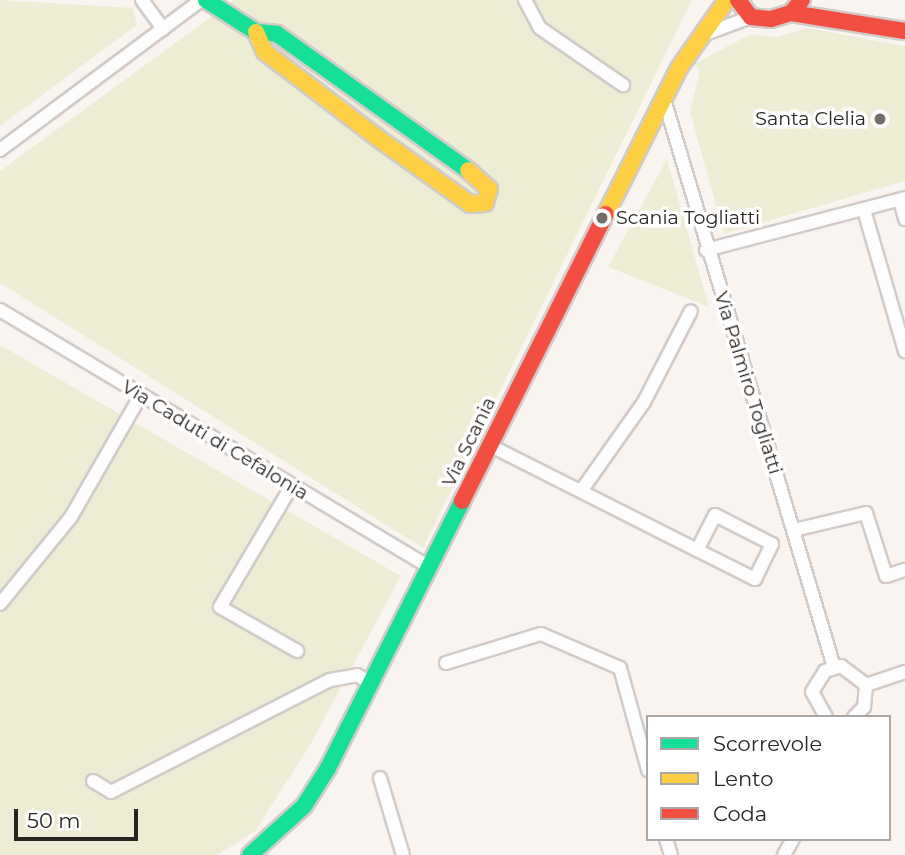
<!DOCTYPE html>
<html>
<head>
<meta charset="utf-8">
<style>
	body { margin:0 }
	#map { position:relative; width:905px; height:855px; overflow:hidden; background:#faf4f1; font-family:Montserrat,sans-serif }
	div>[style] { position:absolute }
	.green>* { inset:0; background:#ededd5 }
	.roads { filter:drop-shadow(2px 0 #d2ccc9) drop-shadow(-2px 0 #d2ccc9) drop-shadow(0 2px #d2ccc9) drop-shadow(0 -2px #d2ccc9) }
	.street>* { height:12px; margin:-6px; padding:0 6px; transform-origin:6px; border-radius:6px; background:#fefdfd }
	.fast>* { height:16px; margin:-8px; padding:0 8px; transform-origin:8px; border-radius:8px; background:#16e098 }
	.slow>* { height:16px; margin:-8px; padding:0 8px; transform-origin:8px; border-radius:8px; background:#ffcf43 }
	.jam>* { height:16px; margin:-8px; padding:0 8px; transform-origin:8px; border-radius:8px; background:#f24e42 }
	.dots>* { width:19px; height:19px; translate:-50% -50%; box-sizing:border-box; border:4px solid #fff; border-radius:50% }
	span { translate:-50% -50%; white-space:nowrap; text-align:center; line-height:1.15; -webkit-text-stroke:7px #fff; paint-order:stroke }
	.poi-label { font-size:19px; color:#2a2420 }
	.right { translate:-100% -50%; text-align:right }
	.left { translate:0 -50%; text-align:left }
	.street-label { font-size:19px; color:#2a2420 }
	.legend { position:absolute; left:646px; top:715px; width:245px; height:126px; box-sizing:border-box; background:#fff; border:2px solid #aaa7a6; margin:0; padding:9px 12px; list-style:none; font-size:21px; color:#2a2420 }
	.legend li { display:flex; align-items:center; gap:14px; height:35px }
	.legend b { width:35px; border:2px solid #aaa7a6 }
	.scale { position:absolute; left:14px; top:809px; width:124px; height:32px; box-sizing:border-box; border:4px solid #2a2420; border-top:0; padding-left:9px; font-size:21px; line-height:24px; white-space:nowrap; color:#2a2420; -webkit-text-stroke:5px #fff; paint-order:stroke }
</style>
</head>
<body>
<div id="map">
	<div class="green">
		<i style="clip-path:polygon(0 0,133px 8px,137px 25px,0 126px)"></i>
		<i style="clip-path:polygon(234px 0,692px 0,423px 548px,0 283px,0 171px)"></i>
		<i style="clip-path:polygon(808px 28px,905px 46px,905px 181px,724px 234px,690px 112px,700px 70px,694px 64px,751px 34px,776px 37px)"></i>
		<i style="clip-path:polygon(667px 159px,709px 307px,608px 267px)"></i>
		<i style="clip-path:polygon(0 345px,401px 576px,309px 747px,255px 831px,218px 855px,0 855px)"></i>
	</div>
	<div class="roads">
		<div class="street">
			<i style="left:142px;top:0;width:36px;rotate:54deg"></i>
			<i style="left:525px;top:0;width:32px;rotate:62deg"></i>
			<i style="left:540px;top:28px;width:101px;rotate:34.5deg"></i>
			<i style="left:708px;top:33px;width:46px;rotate:-20.4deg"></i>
			<i style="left:664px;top:99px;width:593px;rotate:73.34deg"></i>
			<i style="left:0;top:150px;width:251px;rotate:-36.7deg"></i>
			<i style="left:900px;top:200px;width:20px;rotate:75deg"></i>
			<i style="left:864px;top:210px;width:147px;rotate:73.8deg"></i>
			<i style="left:706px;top:250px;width:206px;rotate:-14.6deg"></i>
			<i style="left:0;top:310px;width:502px;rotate:30.91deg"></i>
			<i style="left:491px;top:446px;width:231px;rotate:26.8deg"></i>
			<i style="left:697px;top:550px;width:65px;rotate:26.6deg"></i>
			<i style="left:755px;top:579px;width:39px;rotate:-64deg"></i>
			<i style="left:772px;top:544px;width:64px;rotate:-153deg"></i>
			<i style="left:715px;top:515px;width:39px;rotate:117deg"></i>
			<i style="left:291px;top:487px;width:139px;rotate:120.6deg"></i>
			<i style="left:220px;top:607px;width:89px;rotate:29.7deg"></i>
			<i style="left:581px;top:491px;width:109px;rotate:-54.7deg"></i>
			<i style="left:644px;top:402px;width:102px;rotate:-62.7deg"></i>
			<i style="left:794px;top:530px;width:74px;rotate:-13.3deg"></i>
			<i style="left:866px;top:513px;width:66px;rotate:72.4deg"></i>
			<i style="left:886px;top:576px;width:20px;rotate:-18deg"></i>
			<i style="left:0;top:604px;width:112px;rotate:-50.8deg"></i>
			<i style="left:71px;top:517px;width:141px;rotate:-60.2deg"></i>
			<i style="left:446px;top:663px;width:99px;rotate:-17deg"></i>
			<i style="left:541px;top:634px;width:86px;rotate:23.3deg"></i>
			<i style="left:620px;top:668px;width:106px;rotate:74.6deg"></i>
			<i style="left:866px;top:685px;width:41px;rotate:-18.4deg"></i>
			<i style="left:826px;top:717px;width:29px;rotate:-119deg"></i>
			<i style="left:812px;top:692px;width:25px;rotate:-58deg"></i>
			<i style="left:825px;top:671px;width:17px;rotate:-17deg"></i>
			<i style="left:841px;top:666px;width:31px;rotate:37deg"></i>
			<i style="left:866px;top:685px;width:22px;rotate:95deg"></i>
			<i style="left:864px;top:707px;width:14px;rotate:135deg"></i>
			<i style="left:380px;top:778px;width:80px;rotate:73.4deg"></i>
			<i style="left:93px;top:781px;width:21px;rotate:31deg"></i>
			<i style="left:111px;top:792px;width:246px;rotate:-27.1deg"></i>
			<i style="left:330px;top:680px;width:27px;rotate:-10deg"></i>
			<i style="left:357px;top:675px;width:17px;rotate:31deg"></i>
			<i style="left:666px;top:839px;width:17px;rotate:73deg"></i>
			<i style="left:784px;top:855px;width:18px;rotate:-61deg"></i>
		</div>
		<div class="fast">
			<i style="left:206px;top:0;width:59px;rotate:32.6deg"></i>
			<i style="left:256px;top:32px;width:21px;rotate:5deg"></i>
			<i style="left:277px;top:34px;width:234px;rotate:35.5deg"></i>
			<i style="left:250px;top:855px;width:73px;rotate:-42.2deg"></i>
			<i style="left:304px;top:806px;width:45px;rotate:-57.7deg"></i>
			<i style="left:328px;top:768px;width:299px;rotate:-63.3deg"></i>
		</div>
		<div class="slow">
			<i style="left:256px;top:32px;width:22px;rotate:66deg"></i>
			<i style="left:265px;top:52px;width:147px;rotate:37.3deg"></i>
			<i style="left:382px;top:141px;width:108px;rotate:35.6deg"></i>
			<i style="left:470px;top:204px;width:15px;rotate:-4deg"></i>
			<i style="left:485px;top:203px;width:15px;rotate:-74deg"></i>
			<i style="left:489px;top:189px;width:28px;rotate:-138deg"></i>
			<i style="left:606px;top:214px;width:163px;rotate:-63.4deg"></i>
			<i style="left:679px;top:68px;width:83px;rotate:-54.8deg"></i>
		</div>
		<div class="jam">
			<i style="left:738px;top:0;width:21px;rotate:53deg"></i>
			<i style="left:751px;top:17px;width:20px;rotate:6deg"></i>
			<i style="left:771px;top:19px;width:21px;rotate:-17deg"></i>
			<i style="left:791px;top:13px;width:17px;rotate:-50deg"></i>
			<i style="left:791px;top:13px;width:115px;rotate:9deg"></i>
			<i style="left:462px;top:501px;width:321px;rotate:-63.4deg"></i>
		</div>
	</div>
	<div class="dots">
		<i style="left:880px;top:119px;background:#736d69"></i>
		<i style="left:602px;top:218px;background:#736d69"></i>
	</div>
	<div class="poi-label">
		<span class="right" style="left:866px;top:119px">Santa Clelia</span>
		<span class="left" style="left:616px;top:218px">Scania Togliatti</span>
	</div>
	<div class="street-label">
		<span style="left:748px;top:383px;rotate:73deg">Via Palmiro Togliatti</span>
		<span style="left:215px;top:440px;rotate:31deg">Via Caduti di Cefalonia</span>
		<span style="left:469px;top:442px;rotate:-64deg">Via Scania</span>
	</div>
	<ul class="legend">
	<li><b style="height:9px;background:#16e098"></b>Scorrevole</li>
	<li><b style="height:9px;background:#ffcf43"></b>Lento</li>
	<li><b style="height:9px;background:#f24e42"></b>Coda</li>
	</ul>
	<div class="scale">50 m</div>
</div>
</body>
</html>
